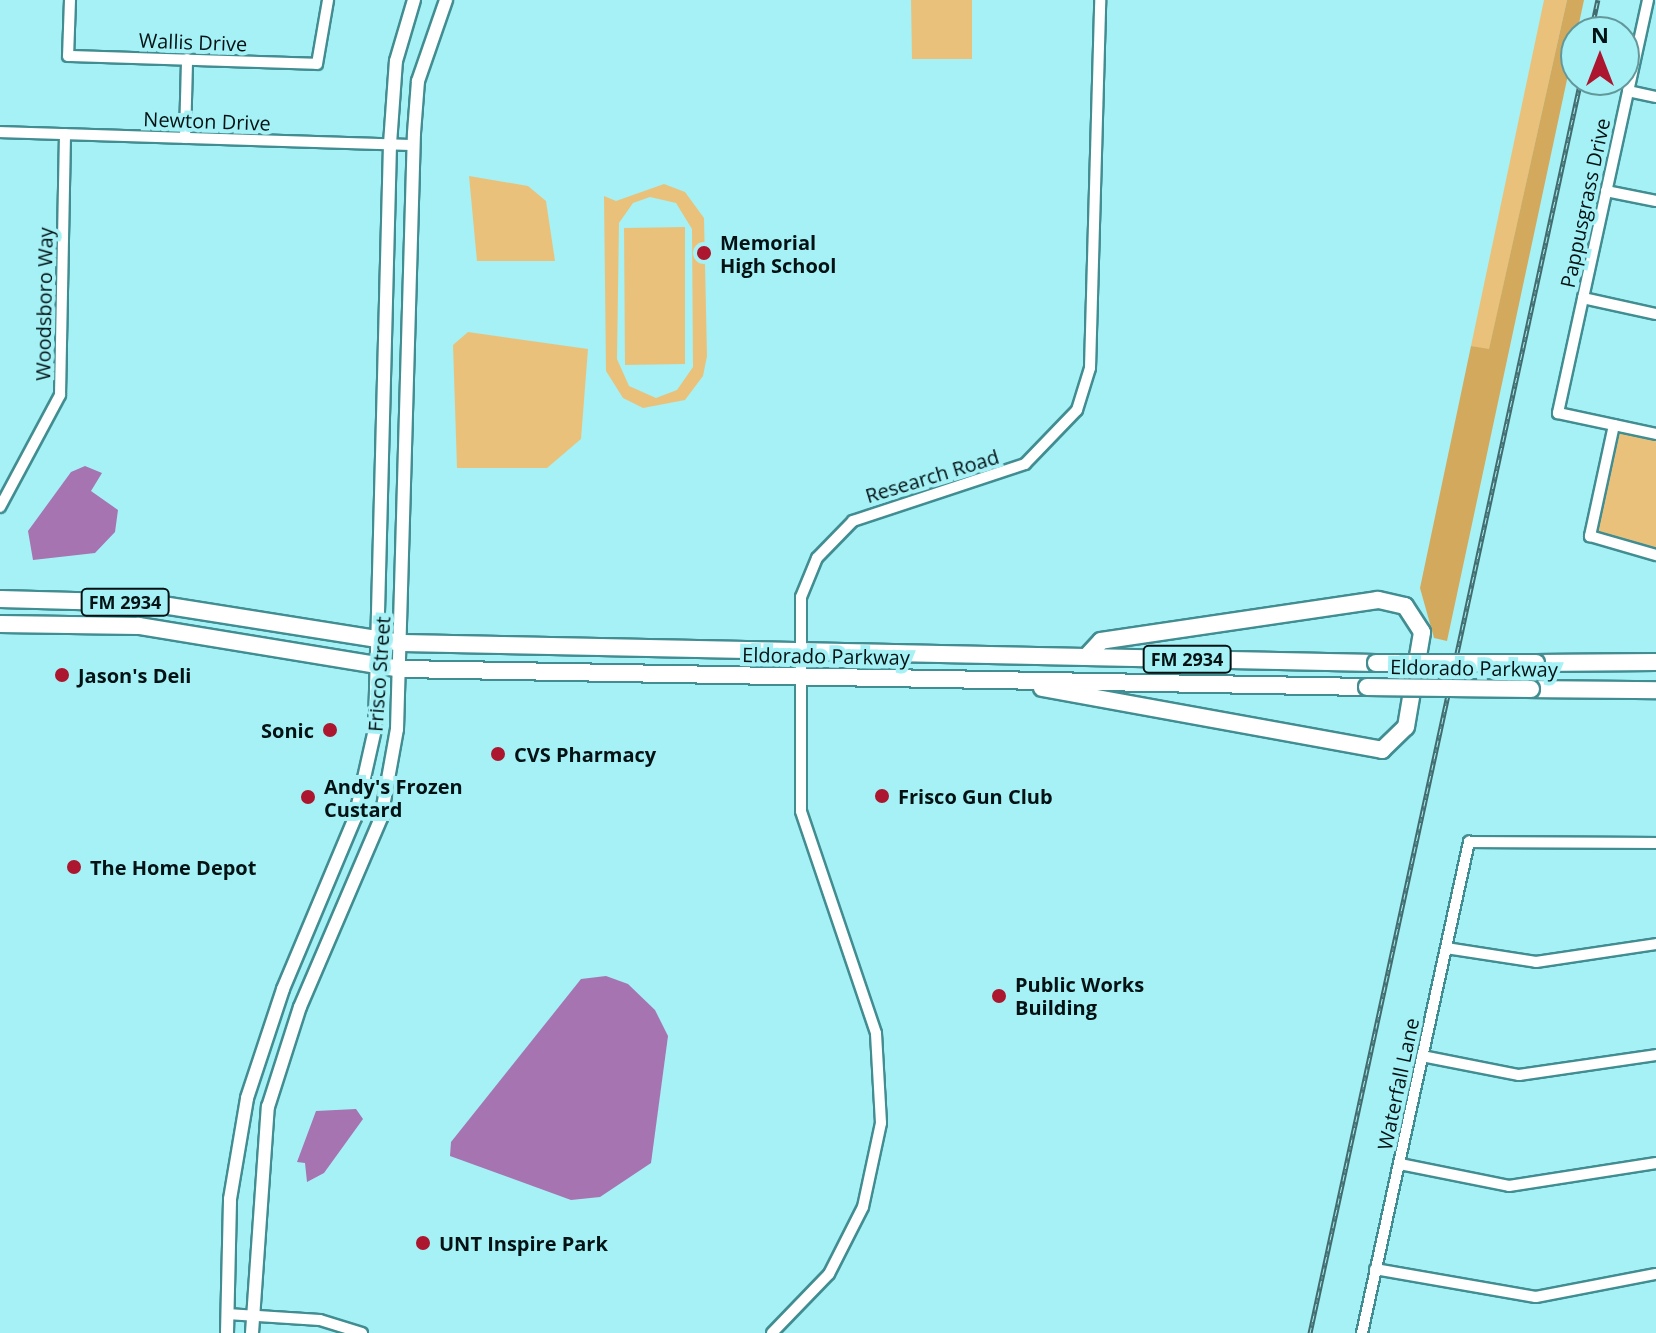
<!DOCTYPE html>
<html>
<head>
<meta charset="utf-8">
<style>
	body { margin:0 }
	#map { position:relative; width:1656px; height:1333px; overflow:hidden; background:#a5f1f5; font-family:"Open Sans",sans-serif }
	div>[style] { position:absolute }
	.green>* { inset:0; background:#eac17b }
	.forest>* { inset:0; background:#d3a95e }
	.water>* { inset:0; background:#a674b1 }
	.roads { filter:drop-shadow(2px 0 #418d91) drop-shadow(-2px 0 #418d91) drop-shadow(0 2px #418d91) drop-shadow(0 -2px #418d91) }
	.minor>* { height:10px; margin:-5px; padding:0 5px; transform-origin:5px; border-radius:5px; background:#fff }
	.tertiary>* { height:12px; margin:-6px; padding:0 6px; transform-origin:6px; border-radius:6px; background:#fff }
	.primary>* { height:16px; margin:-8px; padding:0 8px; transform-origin:8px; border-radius:8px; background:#fff }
	.rail>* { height:5px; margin-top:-2.5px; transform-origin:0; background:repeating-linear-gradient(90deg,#a5f1f5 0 6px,#426b6e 0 12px); box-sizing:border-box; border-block:2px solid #426b6e }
	.bridges { filter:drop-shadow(2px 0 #418d91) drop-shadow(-2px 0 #418d91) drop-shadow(0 2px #418d91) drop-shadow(0 -2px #418d91) }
	.primary-bridge>* { height:16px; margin:-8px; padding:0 8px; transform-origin:8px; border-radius:8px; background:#fff }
	.dots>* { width:22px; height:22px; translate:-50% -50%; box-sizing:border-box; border:4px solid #a5f1f5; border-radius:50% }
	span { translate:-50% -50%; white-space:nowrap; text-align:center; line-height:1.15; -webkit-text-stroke:8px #a5f1f5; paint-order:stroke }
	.shield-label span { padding:2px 6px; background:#a5f1f5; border:2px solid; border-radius:6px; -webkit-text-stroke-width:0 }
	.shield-label { font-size:18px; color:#001214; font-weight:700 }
	.street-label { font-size:20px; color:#001214 }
	.poi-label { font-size:20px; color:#001214; font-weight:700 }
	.left { translate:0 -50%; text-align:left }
	.right { translate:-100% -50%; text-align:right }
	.north { position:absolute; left:1560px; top:16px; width:80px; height:80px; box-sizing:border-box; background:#a5f1f5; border:2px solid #63989b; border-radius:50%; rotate:0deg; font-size:22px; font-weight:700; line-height:32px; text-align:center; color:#001214 }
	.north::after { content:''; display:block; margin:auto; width:28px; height:36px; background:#ac162e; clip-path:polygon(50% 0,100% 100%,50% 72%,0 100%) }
</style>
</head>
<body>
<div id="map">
	<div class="green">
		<i style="clip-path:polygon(911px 0,972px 0,972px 59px,912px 59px)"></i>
		<i style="clip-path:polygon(1544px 0,1567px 0,1489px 350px,1471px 346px)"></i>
		<i style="clip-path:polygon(469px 176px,528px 186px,546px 201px,555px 261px,477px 261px)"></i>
		<i style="clip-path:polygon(evenodd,664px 184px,685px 192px,704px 218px,707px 356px,703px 376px,685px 400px,643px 408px,623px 398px,606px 371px,604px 196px,616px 201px,664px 184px,650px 197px,676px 203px,692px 229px,693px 367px,677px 390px,656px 398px,629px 386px,617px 359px,619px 223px,633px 203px,650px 197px)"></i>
		<i style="clip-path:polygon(685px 227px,685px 364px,625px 365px,624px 228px)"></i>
		<i style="clip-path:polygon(468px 332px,588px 349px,581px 439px,547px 468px,457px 468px,453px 345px)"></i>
		<i style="clip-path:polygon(1620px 432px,1656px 440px,1656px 549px,1597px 531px)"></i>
	</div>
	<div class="forest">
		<i style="clip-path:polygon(1567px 0,1584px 0,1447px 641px,1434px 638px,1420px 588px,1471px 346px,1489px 349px)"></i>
	</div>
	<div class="water">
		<i style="clip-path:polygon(85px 466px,102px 473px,91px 491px,118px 510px,115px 532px,95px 553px,33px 560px,28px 531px,71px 472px)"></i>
		<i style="clip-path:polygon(606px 976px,628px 984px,655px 1010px,668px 1036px,651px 1163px,600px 1197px,571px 1200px,450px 1156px,451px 1142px,581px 979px)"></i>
		<i style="clip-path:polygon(356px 1109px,363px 1119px,324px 1173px,307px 1182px,305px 1163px,297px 1162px,316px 1111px)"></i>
	</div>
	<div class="roads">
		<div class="minor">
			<i style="left:70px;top:0;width:56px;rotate:92deg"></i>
			<i style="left:68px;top:56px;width:249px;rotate:1.8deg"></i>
			<i style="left:317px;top:64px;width:65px;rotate:-80.2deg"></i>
			<i style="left:1648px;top:0;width:423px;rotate:102.3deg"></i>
			<i style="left:1558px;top:413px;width:100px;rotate:12.1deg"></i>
			<i style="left:1628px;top:91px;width:29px;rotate:12deg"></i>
			<i style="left:0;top:132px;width:414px;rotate:1.8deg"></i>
			<i style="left:185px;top:138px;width:79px;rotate:-88.5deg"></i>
			<i style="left:1606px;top:191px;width:51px;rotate:11.3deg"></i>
			<i style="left:1583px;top:298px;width:75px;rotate:12.4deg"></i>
			<i style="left:1614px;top:425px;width:114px;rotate:102.2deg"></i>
			<i style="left:1590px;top:536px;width:69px;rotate:16.1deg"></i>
			<i style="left:0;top:507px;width:127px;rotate:-61.8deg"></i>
			<i style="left:60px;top:395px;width:261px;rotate:-88.9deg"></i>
			<i style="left:1446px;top:948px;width:91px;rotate:8.8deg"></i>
			<i style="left:1536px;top:962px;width:121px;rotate:-8.5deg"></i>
			<i style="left:1422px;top:1056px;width:99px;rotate:11.1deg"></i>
			<i style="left:1519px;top:1075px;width:138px;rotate:-8.3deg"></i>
			<i style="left:1400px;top:1164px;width:111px;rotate:11.4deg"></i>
			<i style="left:1509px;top:1186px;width:149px;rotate:-8.9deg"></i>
			<i style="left:1375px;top:1269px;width:163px;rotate:9.9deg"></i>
			<i style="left:1536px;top:1297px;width:122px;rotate:-10.9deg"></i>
			<i style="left:227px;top:1314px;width:93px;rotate:3.7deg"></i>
			<i style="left:320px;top:1320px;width:44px;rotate:17.2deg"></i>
			<i style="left:772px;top:1333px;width:82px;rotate:-46deg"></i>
			<i style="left:829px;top:1274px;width:75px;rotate:-63.1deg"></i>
			<i style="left:863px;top:1207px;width:86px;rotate:-77.9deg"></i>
			<i style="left:881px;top:1123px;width:90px;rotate:-93.2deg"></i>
			<i style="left:876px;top:1033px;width:234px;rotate:-108.7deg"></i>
			<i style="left:801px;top:811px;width:214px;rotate:-90deg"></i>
			<i style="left:801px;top:597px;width:42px;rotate:-67.7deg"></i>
			<i style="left:817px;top:558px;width:52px;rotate:-45.8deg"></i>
			<i style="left:853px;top:521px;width:181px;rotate:-18.3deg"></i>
			<i style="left:1025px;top:464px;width:75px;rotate:-46.1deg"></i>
			<i style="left:1077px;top:410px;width:44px;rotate:-72.8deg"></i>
			<i style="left:1090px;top:368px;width:368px;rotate:-88.4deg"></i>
			<i style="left:1362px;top:1333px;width:503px;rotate:-77.71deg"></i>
			<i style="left:1469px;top:842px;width:187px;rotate:0.3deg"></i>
		</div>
		<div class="tertiary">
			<i style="left:227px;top:1333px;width:134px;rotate:-88.7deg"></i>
			<i style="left:230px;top:1199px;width:102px;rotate:-80.4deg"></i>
			<i style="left:247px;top:1098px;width:115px;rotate:-71.7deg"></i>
			<i style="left:283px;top:989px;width:186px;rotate:-67.2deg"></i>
			<i style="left:355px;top:818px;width:91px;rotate:-77.3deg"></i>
			<i style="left:375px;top:729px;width:585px;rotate:-88.53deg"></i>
			<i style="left:390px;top:144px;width:83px;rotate:-85.9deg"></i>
			<i style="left:396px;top:61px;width:64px;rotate:-73.6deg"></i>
			<i style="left:252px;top:1333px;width:227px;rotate:-86deg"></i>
			<i style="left:268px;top:1107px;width:105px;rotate:-72.3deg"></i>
			<i style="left:300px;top:1007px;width:206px;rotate:-66.8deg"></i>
			<i style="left:381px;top:818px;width:90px;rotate:-79.8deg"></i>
			<i style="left:397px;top:729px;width:596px;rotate:-88.37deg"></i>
			<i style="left:414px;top:133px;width:52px;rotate:-85.6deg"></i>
			<i style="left:418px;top:81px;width:86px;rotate:-70.9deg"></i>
		</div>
		<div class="primary">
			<i style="left:0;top:599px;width:150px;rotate:1.5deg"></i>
			<i style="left:150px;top:603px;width:256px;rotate:9deg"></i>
			<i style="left:403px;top:643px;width:973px;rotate:1.18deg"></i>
			<i style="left:0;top:624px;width:139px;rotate:0.8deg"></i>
			<i style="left:139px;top:626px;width:266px;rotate:9.3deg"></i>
			<i style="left:402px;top:669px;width:965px;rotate:1.07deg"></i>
			<i style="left:1536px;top:663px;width:120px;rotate:-0.5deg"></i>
			<i style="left:1042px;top:688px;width:346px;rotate:10.3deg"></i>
			<i style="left:1382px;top:750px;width:33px;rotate:-44deg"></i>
			<i style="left:1406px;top:727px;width:96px;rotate:-80.4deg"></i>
			<i style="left:1422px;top:632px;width:31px;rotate:-123deg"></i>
			<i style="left:1405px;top:606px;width:28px;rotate:-167deg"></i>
			<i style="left:1378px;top:600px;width:280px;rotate:171.6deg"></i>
			<i style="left:1101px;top:641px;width:22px;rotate:133deg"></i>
			<i style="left:1531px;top:689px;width:125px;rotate:0.5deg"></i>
		</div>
	</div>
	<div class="rail">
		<i style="left:1591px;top:32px;width:33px;rotate:-78deg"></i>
		<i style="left:1310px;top:1333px;width:1282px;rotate:-77.8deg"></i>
	</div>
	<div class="bridges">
		<div class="primary-bridge">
			<i style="left:1376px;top:663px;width:160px"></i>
			<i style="left:1367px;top:687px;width:164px;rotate:0.7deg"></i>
		</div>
	</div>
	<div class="dots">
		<i style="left:704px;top:253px;background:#ac162e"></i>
		<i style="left:62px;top:675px;background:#ac162e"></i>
		<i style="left:330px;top:730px;background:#ac162e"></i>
		<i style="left:498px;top:754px;background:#ac162e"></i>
		<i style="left:882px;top:796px;background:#ac162e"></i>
		<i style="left:308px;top:797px;background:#ac162e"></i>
		<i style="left:74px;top:867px;background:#ac162e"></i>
		<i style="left:999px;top:996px;background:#ac162e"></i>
		<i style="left:423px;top:1243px;background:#ac162e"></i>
	</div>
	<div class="shield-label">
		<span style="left:125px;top:602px">FM 2934</span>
		<span style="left:1187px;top:659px">FM 2934</span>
	</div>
	<div class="street-label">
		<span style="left:193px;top:42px;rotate:2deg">Wallis Drive</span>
		<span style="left:207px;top:121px;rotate:2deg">Newton Drive</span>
		<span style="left:1585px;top:203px;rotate:-78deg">Pappusgrass Drive</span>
		<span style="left:44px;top:304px;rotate:-89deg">Woodsboro Way</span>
		<span style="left:932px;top:476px;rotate:-17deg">Research Road</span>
		<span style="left:826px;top:656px;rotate:1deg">Eldorado Parkway</span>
		<span style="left:1474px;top:668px;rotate:1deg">Eldorado Parkway</span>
		<span style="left:379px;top:674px;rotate:-86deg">Frisco Street</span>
		<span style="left:1398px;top:1084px;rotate:-78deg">Waterfall Lane</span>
	</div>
	<div class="poi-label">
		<span class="left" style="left:720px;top:254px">Memorial<br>High School</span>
		<span class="left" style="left:78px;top:675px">Jason's Deli</span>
		<span class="right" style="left:314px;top:730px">Sonic</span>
		<span class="left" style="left:514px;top:754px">CVS Pharmacy</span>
		<span class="left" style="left:324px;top:798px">Andy's Frozen<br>Custard</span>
		<span class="left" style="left:898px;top:796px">Frisco Gun Club</span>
		<span class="left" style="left:90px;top:867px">The Home Depot</span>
		<span class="left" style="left:1015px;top:996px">Public Works<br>Building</span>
		<span class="left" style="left:439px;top:1243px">UNT Inspire Park</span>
	</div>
	<div class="north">N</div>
</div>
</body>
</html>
